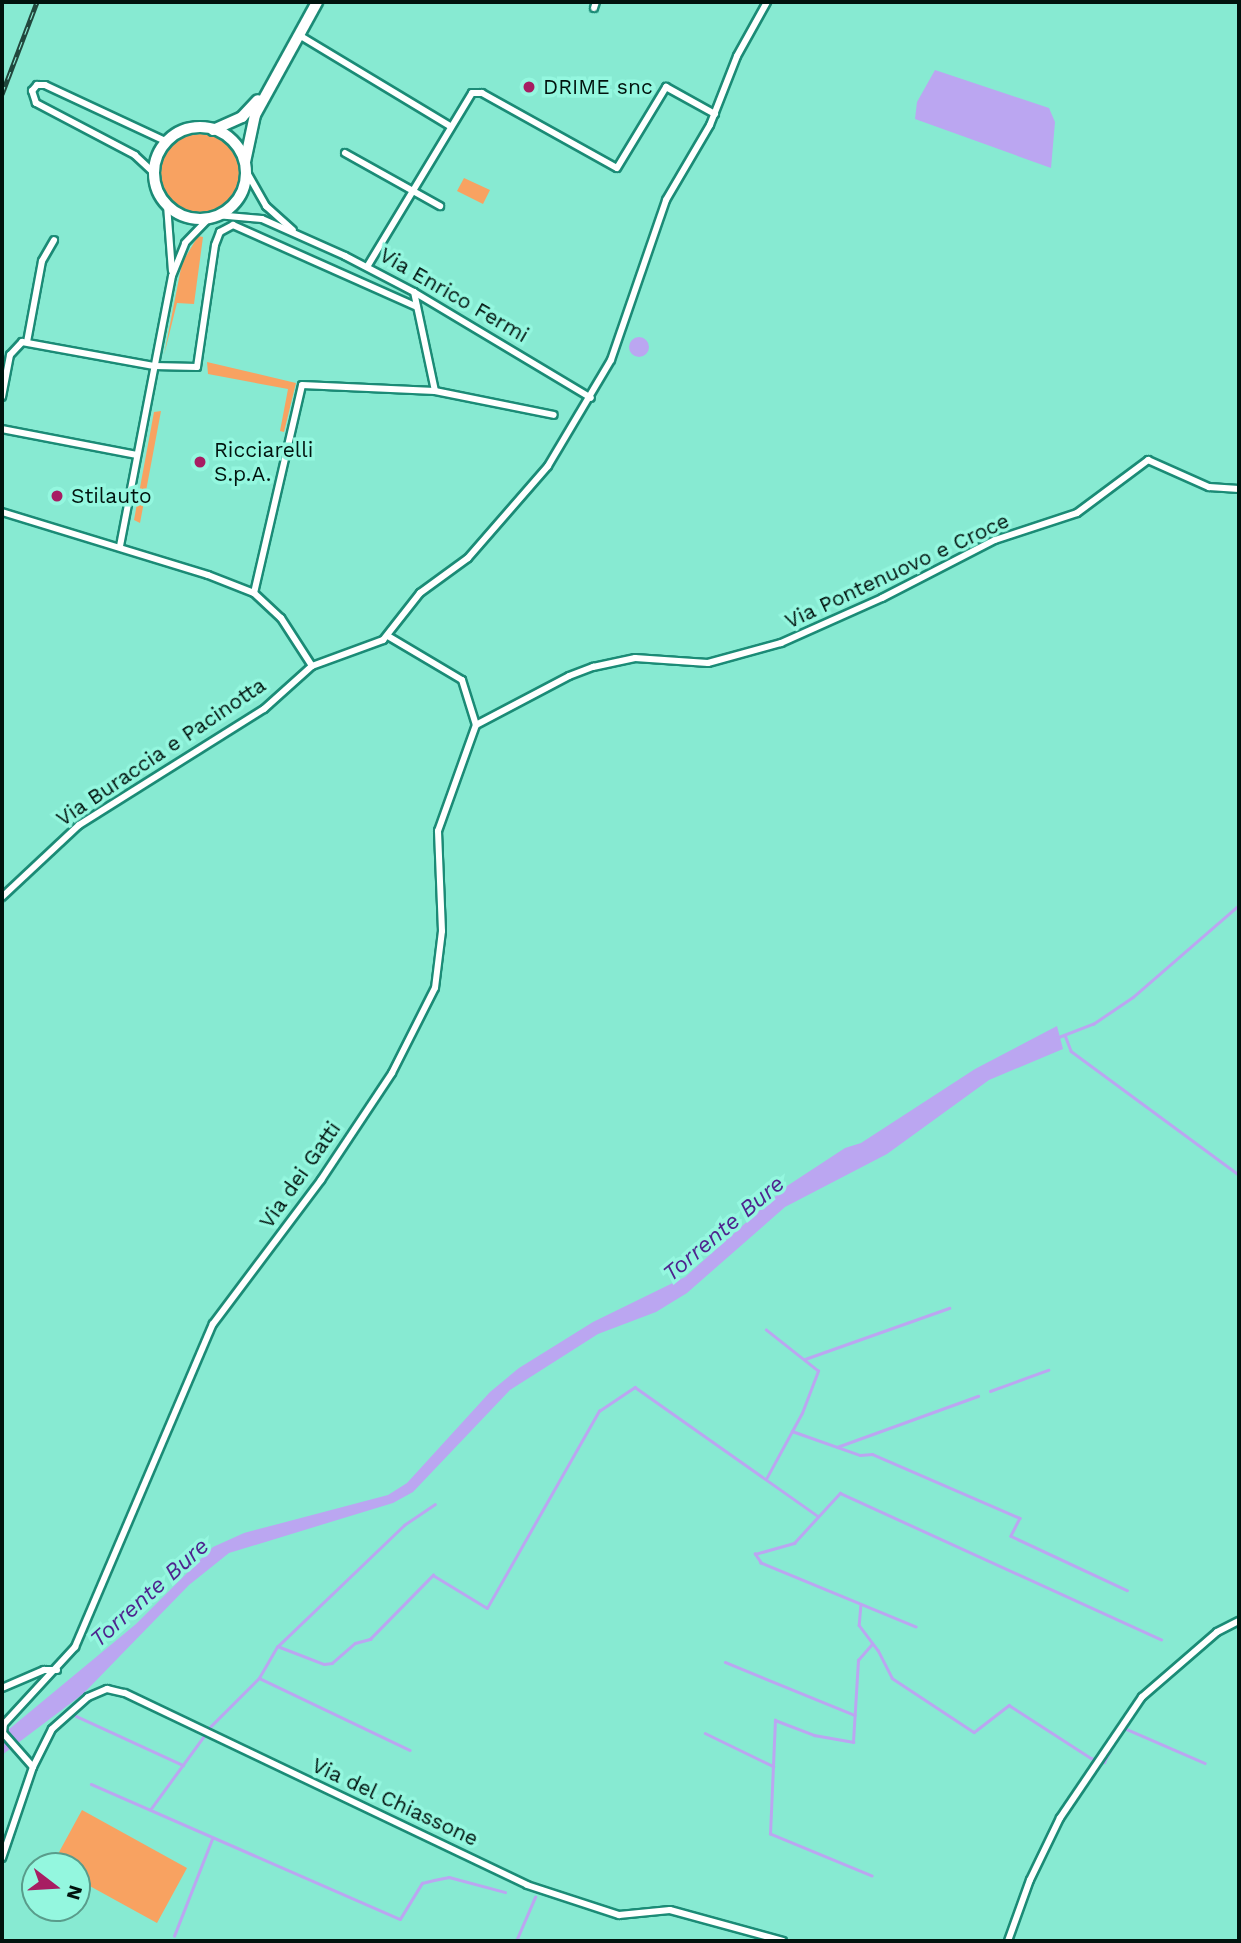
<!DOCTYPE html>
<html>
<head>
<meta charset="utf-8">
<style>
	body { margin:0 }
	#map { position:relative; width:1241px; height:1943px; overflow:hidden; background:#87ead2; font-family:"Work Sans",sans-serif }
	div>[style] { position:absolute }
	.green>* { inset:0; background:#f8a261 }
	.round { border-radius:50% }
	.water>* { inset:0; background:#bba6f1 }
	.stream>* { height:2.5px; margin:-1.25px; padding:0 1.25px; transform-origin:1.25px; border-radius:1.25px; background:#bba6f1 }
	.roads { filter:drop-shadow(2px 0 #1b8b76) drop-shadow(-2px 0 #1b8b76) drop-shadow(0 2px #1b8b76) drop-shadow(0 -2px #1b8b76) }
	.street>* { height:6px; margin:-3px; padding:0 3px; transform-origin:3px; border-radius:3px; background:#fff }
	.secondary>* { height:10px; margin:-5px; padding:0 5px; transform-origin:5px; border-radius:5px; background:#fff }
	.secondary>.ring { margin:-5px; padding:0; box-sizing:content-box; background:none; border:10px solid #fff; border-radius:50% }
	.rail>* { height:5px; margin-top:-2.5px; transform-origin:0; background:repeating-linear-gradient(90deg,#94f7df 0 8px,#21473d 0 16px); box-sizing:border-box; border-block:2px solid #21473d }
	.dots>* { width:19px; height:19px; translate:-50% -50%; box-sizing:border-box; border:4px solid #94f7df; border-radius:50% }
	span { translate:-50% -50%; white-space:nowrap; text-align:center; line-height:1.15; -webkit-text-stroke:7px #94f7df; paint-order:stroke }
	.poi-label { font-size:21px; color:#01130e }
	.left { translate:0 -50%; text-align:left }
	.street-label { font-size:21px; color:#01130e }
	.water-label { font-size:23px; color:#4e248e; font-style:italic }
	.frame { position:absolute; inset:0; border:4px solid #01130e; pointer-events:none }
	.north { position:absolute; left:21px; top:1852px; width:70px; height:70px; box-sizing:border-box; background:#94f7df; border:2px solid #599c8b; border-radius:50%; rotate:107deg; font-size:19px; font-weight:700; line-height:28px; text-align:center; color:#01130e }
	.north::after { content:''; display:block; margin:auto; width:24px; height:32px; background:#a71d62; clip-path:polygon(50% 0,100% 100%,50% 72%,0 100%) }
</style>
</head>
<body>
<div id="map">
	<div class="green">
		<i class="round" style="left:161px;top:134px;width:78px;height:78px"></i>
		<i style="clip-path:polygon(464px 178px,490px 190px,483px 204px,457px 191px)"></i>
		<i style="clip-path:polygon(198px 236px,203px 237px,194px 304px,177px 303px,164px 355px,182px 263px)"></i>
		<i style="clip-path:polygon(207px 362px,296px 383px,284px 432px,280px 431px,288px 389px,208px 374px)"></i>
		<i style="clip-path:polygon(161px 411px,140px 523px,134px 520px,154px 412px)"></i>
		<i style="clip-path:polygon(82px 1810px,187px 1868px,157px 1923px,77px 1879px,77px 1866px,52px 1865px)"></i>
	</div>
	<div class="water">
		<i style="clip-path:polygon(935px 70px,1049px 108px,1055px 122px,1051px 168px,915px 119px,917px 102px)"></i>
		<i class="round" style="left:629px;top:337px;width:20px;height:20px"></i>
		<i style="clip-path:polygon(1057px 1026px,1063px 1049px,989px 1080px,887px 1154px,785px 1207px,687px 1293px,656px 1312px,598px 1334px,510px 1390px,413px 1492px,393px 1503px,229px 1553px,189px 1585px,83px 1694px,2px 1755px,2px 1735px,136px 1624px,213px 1547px,244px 1533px,388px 1495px,407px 1483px,490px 1392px,519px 1368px,593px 1322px,685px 1277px,787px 1186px,845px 1148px,861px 1143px,975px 1069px)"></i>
	</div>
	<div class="stream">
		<i style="left:1065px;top:1035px;width:17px;rotate:69deg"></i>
		<i style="left:1071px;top:1051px;width:209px;rotate:36.4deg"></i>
		<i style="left:1056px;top:1038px;width:40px;rotate:-21deg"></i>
		<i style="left:1093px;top:1024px;width:48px;rotate:-34deg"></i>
		<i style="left:1133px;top:997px;width:140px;rotate:-41deg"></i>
		<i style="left:805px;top:1359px;width:153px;rotate:-19.5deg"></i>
		<i style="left:990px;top:1391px;width:62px;rotate:-19.9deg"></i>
		<i style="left:792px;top:1431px;width:72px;rotate:19.4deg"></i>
		<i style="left:860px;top:1455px;width:12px;rotate:-5deg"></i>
		<i style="left:872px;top:1454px;width:161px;rotate:23.4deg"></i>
		<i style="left:1020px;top:1518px;width:20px;rotate:117deg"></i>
		<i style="left:1011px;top:1536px;width:128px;rotate:25deg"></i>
		<i style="left:837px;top:1447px;width:150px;rotate:-19.9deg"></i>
		<i style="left:766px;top:1479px;width:75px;rotate:-61.4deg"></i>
		<i style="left:802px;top:1413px;width:45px;rotate:-69.1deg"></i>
		<i style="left:818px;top:1371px;width:66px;rotate:-141.7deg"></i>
		<i style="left:861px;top:1604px;width:21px;rotate:95deg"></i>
		<i style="left:859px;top:1625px;width:31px;rotate:53deg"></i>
		<i style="left:878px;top:1650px;width:31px;rotate:63deg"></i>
		<i style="left:892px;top:1678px;width:98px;rotate:33.4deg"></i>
		<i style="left:974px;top:1732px;width:44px;rotate:-37.6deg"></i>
		<i style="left:1009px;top:1705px;width:98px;rotate:32.9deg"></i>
		<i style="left:1091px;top:1758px;width:14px;rotate:17deg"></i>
		<i style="left:1104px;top:1762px;width:24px;rotate:-62deg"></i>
		<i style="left:916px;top:1627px;width:168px;rotate:-157.6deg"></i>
		<i style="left:761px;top:1563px;width:11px;rotate:-124deg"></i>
		<i style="left:755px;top:1554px;width:41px;rotate:-15.8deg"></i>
		<i style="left:794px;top:1543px;width:68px;rotate:-47.4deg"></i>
		<i style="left:840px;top:1493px;width:353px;rotate:24.5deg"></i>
		<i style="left:280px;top:1647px;width:47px;rotate:21.1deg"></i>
		<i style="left:324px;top:1664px;width:8px;rotate:-7deg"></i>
		<i style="left:332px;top:1663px;width:30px;rotate:-41deg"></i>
		<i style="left:355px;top:1643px;width:16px;rotate:-15deg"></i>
		<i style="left:370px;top:1639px;width:90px;rotate:-45.5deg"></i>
		<i style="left:433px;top:1575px;width:63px;rotate:31.4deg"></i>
		<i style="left:487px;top:1608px;width:227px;rotate:-60.4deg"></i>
		<i style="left:599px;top:1411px;width:43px;rotate:-33.7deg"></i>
		<i style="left:635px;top:1387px;width:224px;rotate:35.2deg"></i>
		<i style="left:725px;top:1662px;width:140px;rotate:22.2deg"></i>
		<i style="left:259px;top:1678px;width:167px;rotate:25.5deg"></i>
		<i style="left:76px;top:1716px;width:118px;rotate:24.6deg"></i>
		<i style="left:1124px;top:1728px;width:88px;rotate:23.4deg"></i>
		<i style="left:207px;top:1730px;width:74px;rotate:-45deg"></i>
		<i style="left:259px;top:1678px;width:36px;rotate:-60deg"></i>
		<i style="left:277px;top:1647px;width:176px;rotate:-43.8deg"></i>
		<i style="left:404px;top:1525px;width:37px;rotate:-34deg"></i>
		<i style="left:705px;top:1733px;width:76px;rotate:25.9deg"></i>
		<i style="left:91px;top:1784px;width:337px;rotate:23.6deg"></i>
		<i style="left:400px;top:1919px;width:42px;rotate:-58.6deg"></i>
		<i style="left:422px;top:1883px;width:12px;rotate:-14deg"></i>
		<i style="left:434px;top:1880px;width:15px;rotate:-11deg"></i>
		<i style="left:449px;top:1877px;width:58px;rotate:15deg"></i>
		<i style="left:150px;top:1810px;width:92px;rotate:-53.9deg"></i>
		<i style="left:872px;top:1876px;width:110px;rotate:-157.6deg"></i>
		<i style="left:770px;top:1834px;width:114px;rotate:-87.5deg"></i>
		<i style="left:775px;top:1720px;width:42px;rotate:21deg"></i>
		<i style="left:814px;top:1735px;width:40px;rotate:10deg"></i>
		<i style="left:853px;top:1742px;width:82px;rotate:-86.5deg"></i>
		<i style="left:858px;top:1660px;width:21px;rotate:-49deg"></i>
		<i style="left:174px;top:1936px;width:104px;rotate:-68.6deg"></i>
		<i style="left:516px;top:1941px;width:48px;rotate:-66.6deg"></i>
	</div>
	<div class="roads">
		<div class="street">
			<i style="left:594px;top:8px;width:6px;rotate:-72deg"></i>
			<i style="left:299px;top:35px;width:176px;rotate:31.1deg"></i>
			<i style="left:345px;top:153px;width:109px;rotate:29.2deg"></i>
			<i style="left:245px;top:169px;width:43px;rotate:60.4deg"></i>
			<i style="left:266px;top:206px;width:36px;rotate:42deg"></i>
			<i style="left:154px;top:173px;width:26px;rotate:-137deg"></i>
			<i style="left:135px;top:155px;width:112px;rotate:-152.3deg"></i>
			<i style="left:36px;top:103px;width:13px;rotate:-108deg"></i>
			<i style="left:32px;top:91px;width:8px;rotate:-50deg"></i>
			<i style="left:37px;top:85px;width:8px"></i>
			<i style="left:45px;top:85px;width:135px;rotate:25deg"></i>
			<i style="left:167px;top:205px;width:66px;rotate:85.7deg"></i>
			<i style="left:216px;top:215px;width:46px;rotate:5deg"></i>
			<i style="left:262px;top:219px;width:91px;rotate:24deg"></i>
			<i style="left:345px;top:256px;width:78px;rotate:27.6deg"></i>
			<i style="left:414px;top:292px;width:206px;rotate:30.9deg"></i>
			<i style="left:367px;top:267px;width:203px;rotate:-58.9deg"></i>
			<i style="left:472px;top:93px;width:10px"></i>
			<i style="left:482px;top:93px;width:154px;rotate:29.1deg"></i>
			<i style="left:617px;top:168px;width:95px;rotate:-58.8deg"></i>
			<i style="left:666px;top:87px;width:56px;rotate:28.9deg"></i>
			<i style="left:414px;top:292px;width:101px;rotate:78deg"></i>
			<i style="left:27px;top:342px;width:82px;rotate:-79.5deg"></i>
			<i style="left:42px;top:261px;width:24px;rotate:-60deg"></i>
			<i style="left:2px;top:397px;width:43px;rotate:-79.2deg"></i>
			<i style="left:10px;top:355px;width:18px;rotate:-47deg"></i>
			<i style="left:22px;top:342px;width:134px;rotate:10.3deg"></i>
			<i style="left:154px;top:366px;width:43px;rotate:1.3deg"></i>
			<i style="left:197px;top:367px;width:123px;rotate:-81.6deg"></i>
			<i style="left:215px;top:245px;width:14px;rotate:-69deg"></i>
			<i style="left:220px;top:232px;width:15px;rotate:-28deg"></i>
			<i style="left:233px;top:225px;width:201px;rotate:24deg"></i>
			<i style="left:2px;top:429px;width:137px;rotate:10.9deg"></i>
			<i style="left:2px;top:512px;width:215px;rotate:17deg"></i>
			<i style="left:208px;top:575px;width:49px;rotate:21.4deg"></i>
			<i style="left:254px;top:593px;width:37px;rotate:43deg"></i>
			<i style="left:281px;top:618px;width:57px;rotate:57.1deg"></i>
			<i style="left:120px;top:546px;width:275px;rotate:-79.1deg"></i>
			<i style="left:172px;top:276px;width:35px;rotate:-68deg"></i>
			<i style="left:185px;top:243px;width:36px;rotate:-46deg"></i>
			<i style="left:254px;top:593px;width:213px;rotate:-77deg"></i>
			<i style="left:302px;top:385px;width:133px;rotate:2.6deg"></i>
			<i style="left:435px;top:391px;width:121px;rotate:11.4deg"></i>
			<i style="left:476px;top:725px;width:105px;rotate:-27.8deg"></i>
			<i style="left:569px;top:676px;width:26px;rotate:-21deg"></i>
			<i style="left:593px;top:667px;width:43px;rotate:-12.1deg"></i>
			<i style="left:635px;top:658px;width:73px;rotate:3.9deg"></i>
			<i style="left:708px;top:663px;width:76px;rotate:-15.3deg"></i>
			<i style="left:781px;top:643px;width:111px;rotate:-24deg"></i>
			<i style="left:882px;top:598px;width:127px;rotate:-27.2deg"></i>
			<i style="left:995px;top:540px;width:86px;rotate:-18.2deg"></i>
			<i style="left:1077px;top:513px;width:89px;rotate:-36.7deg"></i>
			<i style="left:1148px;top:460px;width:67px;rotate:23.9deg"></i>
			<i style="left:1209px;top:487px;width:30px;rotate:4deg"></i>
			<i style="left:2px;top:897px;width:105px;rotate:-43.1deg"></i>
			<i style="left:79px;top:825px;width:218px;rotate:-32.1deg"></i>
			<i style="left:264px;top:709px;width:64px;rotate:-41.9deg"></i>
			<i style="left:312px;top:666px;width:76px;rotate:-20.1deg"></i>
			<i style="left:383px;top:640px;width:60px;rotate:-51.8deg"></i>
			<i style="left:420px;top:593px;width:59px;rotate:-36.1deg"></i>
			<i style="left:468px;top:558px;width:122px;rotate:-49deg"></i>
			<i style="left:548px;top:466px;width:123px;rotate:-59.3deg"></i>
			<i style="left:611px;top:360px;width:169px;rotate:-71deg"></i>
			<i style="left:666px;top:200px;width:87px;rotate:-59.6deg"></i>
			<i style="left:710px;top:125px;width:74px;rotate:-68.6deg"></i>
			<i style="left:737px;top:56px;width:62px;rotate:-60.9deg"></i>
			<i style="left:2px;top:1688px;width:46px;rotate:-23.2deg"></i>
			<i style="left:44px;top:1670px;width:13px"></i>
			<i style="left:33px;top:1767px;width:42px;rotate:-63.4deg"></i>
			<i style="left:52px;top:1729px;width:48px;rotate:-41.6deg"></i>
			<i style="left:88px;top:1697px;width:21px;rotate:-23deg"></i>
			<i style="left:107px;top:1689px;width:18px;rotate:13deg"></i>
			<i style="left:125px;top:1693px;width:445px;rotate:25.5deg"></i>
			<i style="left:527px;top:1885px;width:97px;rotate:18.1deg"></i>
			<i style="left:619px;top:1915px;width:51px;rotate:-5.6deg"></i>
			<i style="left:670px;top:1910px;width:117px;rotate:15.3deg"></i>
			<i style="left:2px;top:1858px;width:96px;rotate:-71.2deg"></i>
			<i style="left:33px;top:1767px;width:45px;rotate:-131.4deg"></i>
			<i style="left:3px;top:1733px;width:9px;rotate:-84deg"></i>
			<i style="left:4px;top:1724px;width:105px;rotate:-47.3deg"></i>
			<i style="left:75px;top:1647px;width:351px;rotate:-66.9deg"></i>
			<i style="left:213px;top:1324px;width:180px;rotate:-53.1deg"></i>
			<i style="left:321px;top:1180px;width:128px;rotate:-56.4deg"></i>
			<i style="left:392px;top:1073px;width:95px;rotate:-63.2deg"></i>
			<i style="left:435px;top:988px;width:57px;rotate:-83deg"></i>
			<i style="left:442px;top:931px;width:100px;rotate:-92.3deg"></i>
			<i style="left:438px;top:831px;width:113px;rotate:-70.3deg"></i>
			<i style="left:476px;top:725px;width:47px;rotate:-107.3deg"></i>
			<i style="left:462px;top:680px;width:86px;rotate:-149.3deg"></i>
			<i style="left:1008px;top:1941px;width:65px;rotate:-70.2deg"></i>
			<i style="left:1030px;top:1880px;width:69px;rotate:-64.2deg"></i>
			<i style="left:1060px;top:1818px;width:146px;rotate:-55.9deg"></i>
			<i style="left:1142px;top:1697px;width:99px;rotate:-40.9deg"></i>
			<i style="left:1217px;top:1632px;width:25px;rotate:-27deg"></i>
		</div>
		<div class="secondary">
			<i class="ring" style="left:154px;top:127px;width:82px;height:82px"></i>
			<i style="left:213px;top:130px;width:32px;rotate:-24deg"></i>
			<i style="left:242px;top:117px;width:23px;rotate:-47deg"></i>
			<i style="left:245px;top:162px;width:48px;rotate:-78deg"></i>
			<i style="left:255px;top:115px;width:129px;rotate:-61.2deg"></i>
		</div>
	</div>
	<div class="rail">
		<i style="left:2px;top:94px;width:98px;rotate:-69.2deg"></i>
	</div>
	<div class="dots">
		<i style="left:529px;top:87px;background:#a71d62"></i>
		<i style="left:200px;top:462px;background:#a71d62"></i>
		<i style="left:57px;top:496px;background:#a71d62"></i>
	</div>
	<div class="poi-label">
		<span class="left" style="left:543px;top:87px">DRIME snc</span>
		<span class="left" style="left:214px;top:462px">Ricciarelli<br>S.p.A.</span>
		<span class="left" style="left:71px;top:496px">Stilauto</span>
	</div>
	<div class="street-label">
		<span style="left:454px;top:295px;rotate:30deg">Via Enrico Fermi</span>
		<span style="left:897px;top:571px;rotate:-25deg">Via Pontenuovo e Croce</span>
		<span style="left:161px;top:752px;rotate:-34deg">Via Buraccia e Pacinotta</span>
		<span style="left:300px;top:1175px;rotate:-55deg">Via dei Gatti</span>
		<span style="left:395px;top:1802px;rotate:25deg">Via del Chiassone</span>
	</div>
	<div class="water-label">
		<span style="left:724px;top:1229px;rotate:-40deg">Torrente Bure</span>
		<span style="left:150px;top:1593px;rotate:-42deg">Torrente Bure</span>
	</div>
	<div class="frame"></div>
	<div class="north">N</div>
</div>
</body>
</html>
